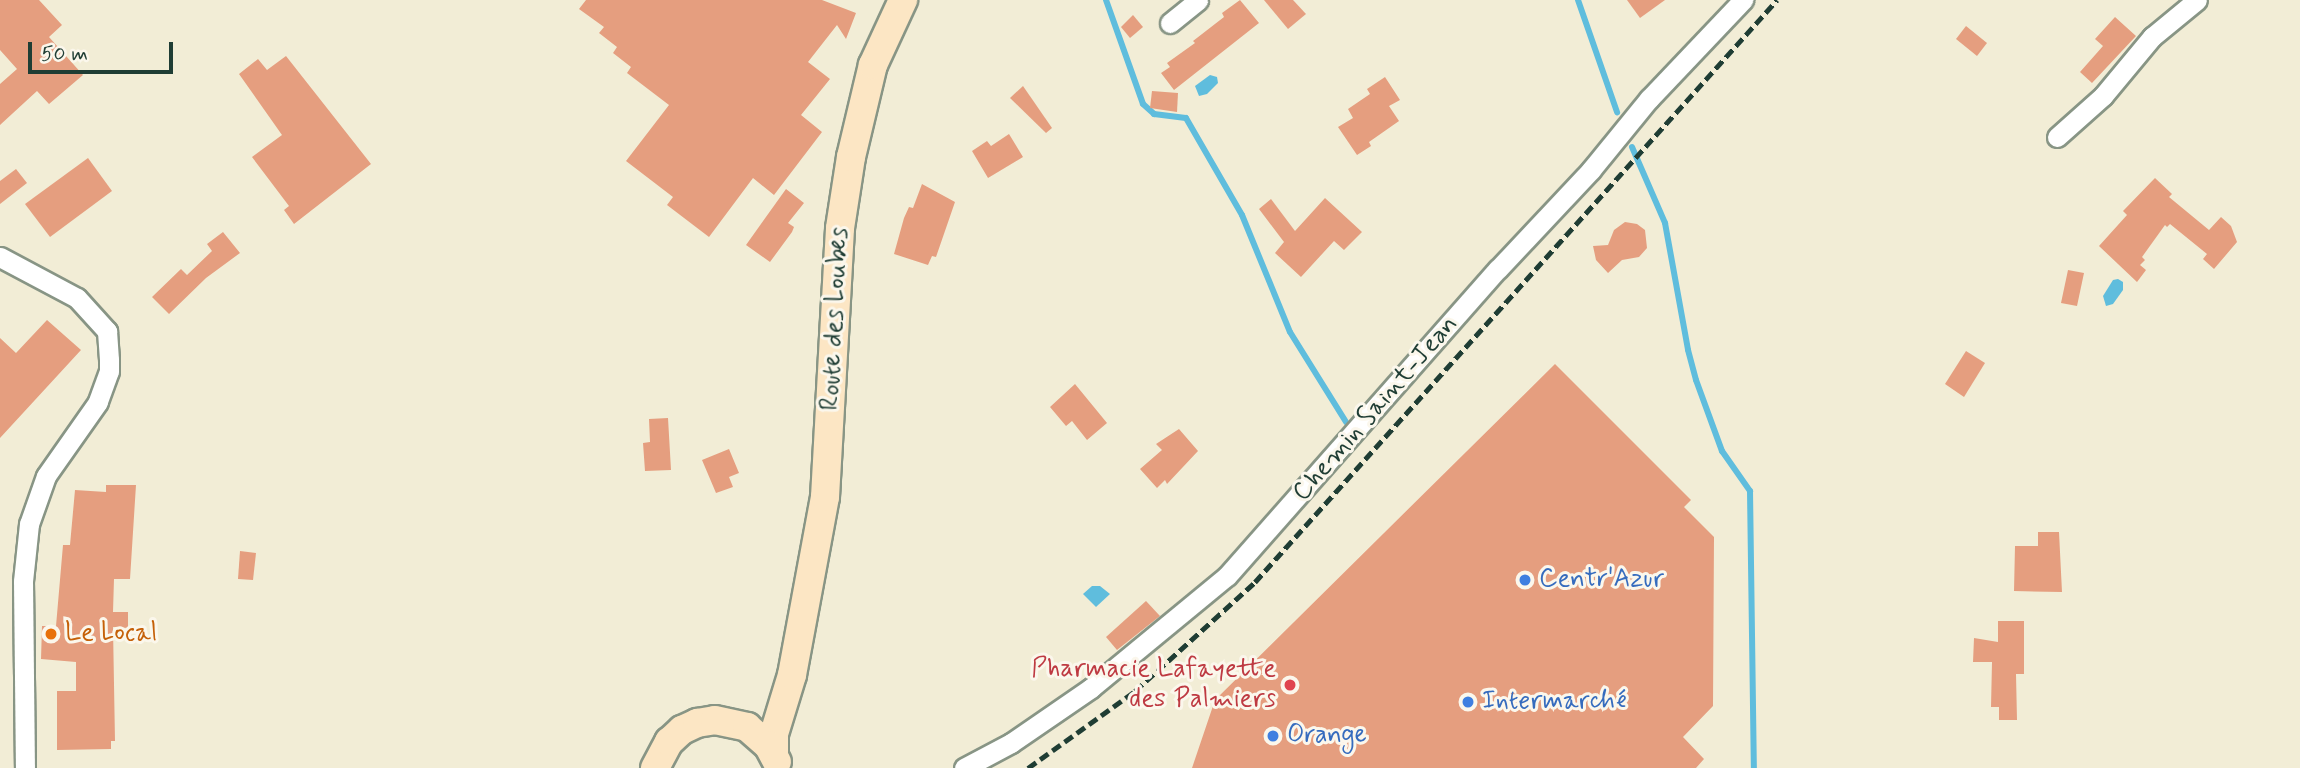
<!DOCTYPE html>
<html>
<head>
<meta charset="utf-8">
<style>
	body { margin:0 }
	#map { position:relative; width:2300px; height:768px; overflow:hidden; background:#f2edd6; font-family:Mynerve,sans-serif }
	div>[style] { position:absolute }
	.water>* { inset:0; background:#5fbddd }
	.stream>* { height:6px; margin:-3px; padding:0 3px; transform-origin:3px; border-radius:3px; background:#5fbddd }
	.building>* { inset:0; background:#e59e7f }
	.roads { filter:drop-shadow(2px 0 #889585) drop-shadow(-2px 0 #889585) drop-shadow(0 2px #889585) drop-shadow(0 -2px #889585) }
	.street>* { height:19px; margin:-9.5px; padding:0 9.5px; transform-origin:9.5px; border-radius:9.5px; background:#fff }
	.secondary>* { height:28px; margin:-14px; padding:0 14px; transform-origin:14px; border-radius:14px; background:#fce6c4 }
	.rail>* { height:5px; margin-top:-2.5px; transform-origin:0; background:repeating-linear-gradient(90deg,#1f3d34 0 10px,transparent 0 15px) }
	.dots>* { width:19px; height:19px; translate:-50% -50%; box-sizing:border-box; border:4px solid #fbf7ec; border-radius:50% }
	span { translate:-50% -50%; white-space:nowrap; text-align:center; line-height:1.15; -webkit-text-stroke:6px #fbf7ec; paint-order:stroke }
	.street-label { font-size:26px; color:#1f3d34 }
	.shop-label { font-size:26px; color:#366cbe }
	.left { translate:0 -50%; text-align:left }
	.food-label { font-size:26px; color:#c56008 }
	.health-label { font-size:26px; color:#be3a42 }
	.right { translate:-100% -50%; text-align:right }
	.scale { position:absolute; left:28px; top:42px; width:145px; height:32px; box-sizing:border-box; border:4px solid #1f3d34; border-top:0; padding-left:9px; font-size:21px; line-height:24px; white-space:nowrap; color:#1f3d34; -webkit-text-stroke:5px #fbf7ec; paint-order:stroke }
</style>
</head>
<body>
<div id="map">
	<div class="water">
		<i style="clip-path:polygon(1210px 75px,1217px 77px,1218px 83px,1207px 94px,1199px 96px,1195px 86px)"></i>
		<i style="clip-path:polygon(2118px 279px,2123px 282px,2123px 290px,2113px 304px,2106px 306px,2103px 296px,2113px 280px)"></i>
		<i style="clip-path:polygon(1092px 586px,1100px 586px,1110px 594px,1096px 607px,1083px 594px)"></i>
	</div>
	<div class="stream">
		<i style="left:1106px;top:0;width:110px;rotate:70.4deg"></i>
		<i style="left:1143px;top:104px;width:15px;rotate:42deg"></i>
		<i style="left:1154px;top:114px;width:32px;rotate:7deg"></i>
		<i style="left:1186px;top:118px;width:112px;rotate:60deg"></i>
		<i style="left:1242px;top:215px;width:126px;rotate:67.7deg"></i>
		<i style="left:1290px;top:332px;width:106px;rotate:58.1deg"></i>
		<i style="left:1578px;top:0;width:119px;rotate:70.8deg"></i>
		<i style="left:1632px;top:147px;width:83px;rotate:66.5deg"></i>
		<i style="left:1665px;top:223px;width:129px;rotate:79.7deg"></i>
		<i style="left:1688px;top:350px;width:31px;rotate:75deg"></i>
		<i style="left:1696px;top:380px;width:76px;rotate:69.9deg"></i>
		<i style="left:1722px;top:451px;width:49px;rotate:55deg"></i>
		<i style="left:1750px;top:491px;width:277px;rotate:89.2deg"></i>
	</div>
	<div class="building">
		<i style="clip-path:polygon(0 0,39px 0,62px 25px,49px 37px,83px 75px,49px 104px,37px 91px,0 125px,0 84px,17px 69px,0 50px)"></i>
		<i style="clip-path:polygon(586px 0,822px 0,856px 13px,846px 39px,837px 25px,808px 62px,830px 79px,801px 115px,822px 132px,774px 195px,753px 178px,709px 237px,667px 205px,673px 197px,626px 161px,669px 105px,627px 73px,631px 67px,613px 53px,617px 47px,599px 33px,604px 27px,579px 9px)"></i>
		<i style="clip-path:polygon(1240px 0,1259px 23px,1174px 90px,1161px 73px,1170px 67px,1167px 63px,1195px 43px,1193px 41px,1224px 17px,1222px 13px)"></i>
		<i style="clip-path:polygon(1264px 0,1293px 0,1306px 14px,1288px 29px)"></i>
		<i style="clip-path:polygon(1627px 0,1665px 0,1640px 18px)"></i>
		<i style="clip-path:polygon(1133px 15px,1143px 27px,1130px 38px,1121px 27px)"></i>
		<i style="clip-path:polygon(2115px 17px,2136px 36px,2092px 83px,2080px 72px,2103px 46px,2095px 39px)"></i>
		<i style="clip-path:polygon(1966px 26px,1987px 43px,1977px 56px,1956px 39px)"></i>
		<i style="clip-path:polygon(286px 56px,371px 164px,294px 224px,284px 210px,289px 206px,252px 157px,282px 135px,239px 74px,258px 59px,267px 70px)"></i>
		<i style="clip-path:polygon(1385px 77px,1400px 100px,1389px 106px,1399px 121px,1369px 142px,1371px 146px,1357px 155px,1338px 127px,1353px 118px,1348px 109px,1370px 94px,1367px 89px)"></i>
		<i style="clip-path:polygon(1023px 86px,1052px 128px,1046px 133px,1010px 98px)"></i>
		<i style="clip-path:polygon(1152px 91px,1178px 93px,1177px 112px,1150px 108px)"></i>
		<i style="clip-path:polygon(1009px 134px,1023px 157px,988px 178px,972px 151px,987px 141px,991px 146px)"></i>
		<i style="clip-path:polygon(88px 158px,112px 191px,50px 237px,25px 204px)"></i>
		<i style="clip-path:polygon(16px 169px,27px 183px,0 204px,0 181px)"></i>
		<i style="clip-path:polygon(2155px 178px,2172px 194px,2169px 197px,2209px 230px,2221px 217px,2231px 226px,2237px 242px,2214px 269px,2203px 259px,2207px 254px,2170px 224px,2167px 227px,2165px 225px,2142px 257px,2145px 260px,2140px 265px,2146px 270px,2137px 282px,2099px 246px,2127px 215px,2123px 211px)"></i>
		<i style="clip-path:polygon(922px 184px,955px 202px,936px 257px,932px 256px,928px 265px,894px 254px,904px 218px,909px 207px,913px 208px)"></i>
		<i style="clip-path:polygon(786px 189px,804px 203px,788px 223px,794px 227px,792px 232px,770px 262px,746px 245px)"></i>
		<i style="clip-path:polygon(1325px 198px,1362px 232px,1344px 250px,1334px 241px,1301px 277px,1275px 253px,1284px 242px,1259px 209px,1271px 199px,1295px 231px)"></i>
		<i style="clip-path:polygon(1625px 222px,1637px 224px,1645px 230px,1647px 248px,1639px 257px,1622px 260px,1608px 273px,1596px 260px,1593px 246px,1608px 245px,1614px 230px)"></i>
		<i style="clip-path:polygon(223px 232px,240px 253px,206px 278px,169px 314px,152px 297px,181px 269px,187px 275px,212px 251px,207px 244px)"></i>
		<i style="clip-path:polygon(2068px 270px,2084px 273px,2077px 306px,2061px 303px)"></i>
		<i style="clip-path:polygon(47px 320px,81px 350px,0 438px,0 338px,16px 353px)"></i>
		<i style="clip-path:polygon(1966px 351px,1985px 363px,1964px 397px,1945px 384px)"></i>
		<i style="clip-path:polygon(1555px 364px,1691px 500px,1684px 507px,1714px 537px,1713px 706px,1683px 737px,1704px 759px,1696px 768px,1192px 768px,1215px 700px)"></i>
		<i style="clip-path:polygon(1075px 384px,1107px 423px,1087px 440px,1072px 421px,1066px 426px,1050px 407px)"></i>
		<i style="clip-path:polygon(668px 418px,671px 470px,645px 471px,643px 443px,650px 442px,649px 419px)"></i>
		<i style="clip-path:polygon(1179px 429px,1198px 451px,1167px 484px,1165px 480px,1157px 488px,1140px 469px,1162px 450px,1156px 444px)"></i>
		<i style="clip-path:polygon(729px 449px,739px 473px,729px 477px,733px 487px,716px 493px,702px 460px)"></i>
		<i style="clip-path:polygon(106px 485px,136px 485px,130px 579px,114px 579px,113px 612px,128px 612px,128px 628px,113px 627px,115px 741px,111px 741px,111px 749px,57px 750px,57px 691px,76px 691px,76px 662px,41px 659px,42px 626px,56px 626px,63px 545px,70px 545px,75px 490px,106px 492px)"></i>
		<i style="clip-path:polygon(2038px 532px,2059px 532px,2062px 592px,2014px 591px,2015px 546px,2038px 546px)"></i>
		<i style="clip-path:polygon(240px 551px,256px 553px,253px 580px,238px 579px)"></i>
		<i style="clip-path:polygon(1146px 601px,1160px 616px,1117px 650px,1106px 637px)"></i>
		<i style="clip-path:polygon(1998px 621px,2024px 621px,2024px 674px,2016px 674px,2017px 720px,1999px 720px,1999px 707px,1991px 707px,1992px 662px,1973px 662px,1974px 638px,1998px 642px)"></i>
	</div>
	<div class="roads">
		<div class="street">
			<i style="left:1170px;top:23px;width:36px;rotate:-39deg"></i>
			<i style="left:2057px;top:137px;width:62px;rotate:-41.7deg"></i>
			<i style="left:2103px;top:96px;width:77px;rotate:-50.3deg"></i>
			<i style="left:2152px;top:37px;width:58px;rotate:-39.4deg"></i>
			<i style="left:0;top:257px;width:87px;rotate:28deg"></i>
			<i style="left:77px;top:298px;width:45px;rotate:47.7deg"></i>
			<i style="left:107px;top:331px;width:29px;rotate:86deg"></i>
			<i style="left:109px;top:360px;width:11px;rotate:90deg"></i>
			<i style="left:109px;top:371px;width:33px;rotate:110deg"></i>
			<i style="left:98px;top:402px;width:90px;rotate:125.1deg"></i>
			<i style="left:46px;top:476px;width:51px;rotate:109.5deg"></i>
			<i style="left:29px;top:524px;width:57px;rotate:96deg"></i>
			<i style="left:23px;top:581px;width:187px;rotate:89.4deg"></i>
			<i style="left:964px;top:768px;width:53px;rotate:-28deg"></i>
			<i style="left:1011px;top:743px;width:97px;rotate:-34.5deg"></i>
			<i style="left:1091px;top:688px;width:176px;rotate:-39.5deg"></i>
			<i style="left:1227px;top:576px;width:409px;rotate:-48.6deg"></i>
			<i style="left:1498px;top:269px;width:136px;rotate:-46.8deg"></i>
			<i style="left:1591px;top:170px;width:92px;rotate:-50.8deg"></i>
			<i style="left:1649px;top:99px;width:137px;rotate:-46.5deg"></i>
		</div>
		<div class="secondary">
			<i style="left:774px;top:755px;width:21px;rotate:-90deg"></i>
			<i style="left:774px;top:734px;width:62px;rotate:-73deg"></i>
			<i style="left:792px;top:675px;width:181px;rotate:-79.5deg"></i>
			<i style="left:825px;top:497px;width:269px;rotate:-86.8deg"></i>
			<i style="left:840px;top:228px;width:72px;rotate:-81.2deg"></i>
			<i style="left:851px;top:157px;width:95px;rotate:-76.6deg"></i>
			<i style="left:873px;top:65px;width:72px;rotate:-65.2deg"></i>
			<i style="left:655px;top:768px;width:30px;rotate:-62deg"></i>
			<i style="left:669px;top:742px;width:18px;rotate:-43deg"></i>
			<i style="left:682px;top:730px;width:17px;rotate:-25deg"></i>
			<i style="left:697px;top:723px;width:18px;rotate:-9deg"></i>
			<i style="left:715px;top:720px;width:33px;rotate:12deg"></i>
			<i style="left:747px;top:727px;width:28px;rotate:41deg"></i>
			<i style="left:768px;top:745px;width:19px;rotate:62deg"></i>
		</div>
	</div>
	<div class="rail">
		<i style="left:1028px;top:768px;width:132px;rotate:-35.7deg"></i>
		<i style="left:1135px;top:691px;width:162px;rotate:-42.2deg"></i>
		<i style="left:1255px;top:582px;width:782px;rotate:-48.11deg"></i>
	</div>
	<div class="dots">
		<i style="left:1525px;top:580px;background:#3f7fe0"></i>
		<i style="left:51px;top:634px;background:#e8710a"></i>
		<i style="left:1290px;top:685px;background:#e0444e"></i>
		<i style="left:1468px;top:702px;background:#3f7fe0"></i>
		<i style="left:1273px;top:736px;background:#3f7fe0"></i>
	</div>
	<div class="street-label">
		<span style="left:836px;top:319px;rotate:-87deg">Route des Loubes</span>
		<span style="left:1376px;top:409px;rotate:-49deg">Chemin Saint-Jean</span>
	</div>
	<div class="shop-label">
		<span class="left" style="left:1539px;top:580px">Centr'Azur</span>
		<span class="left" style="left:1482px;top:702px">Intermarché</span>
		<span class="left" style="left:1287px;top:736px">Orange</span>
	</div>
	<div class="food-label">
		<span class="left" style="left:65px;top:634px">Le Local</span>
	</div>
	<div class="health-label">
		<span class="right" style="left:1276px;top:685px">Pharmacie Lafayette<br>des Palmiers</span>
	</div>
	<div class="scale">50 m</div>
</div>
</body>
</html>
